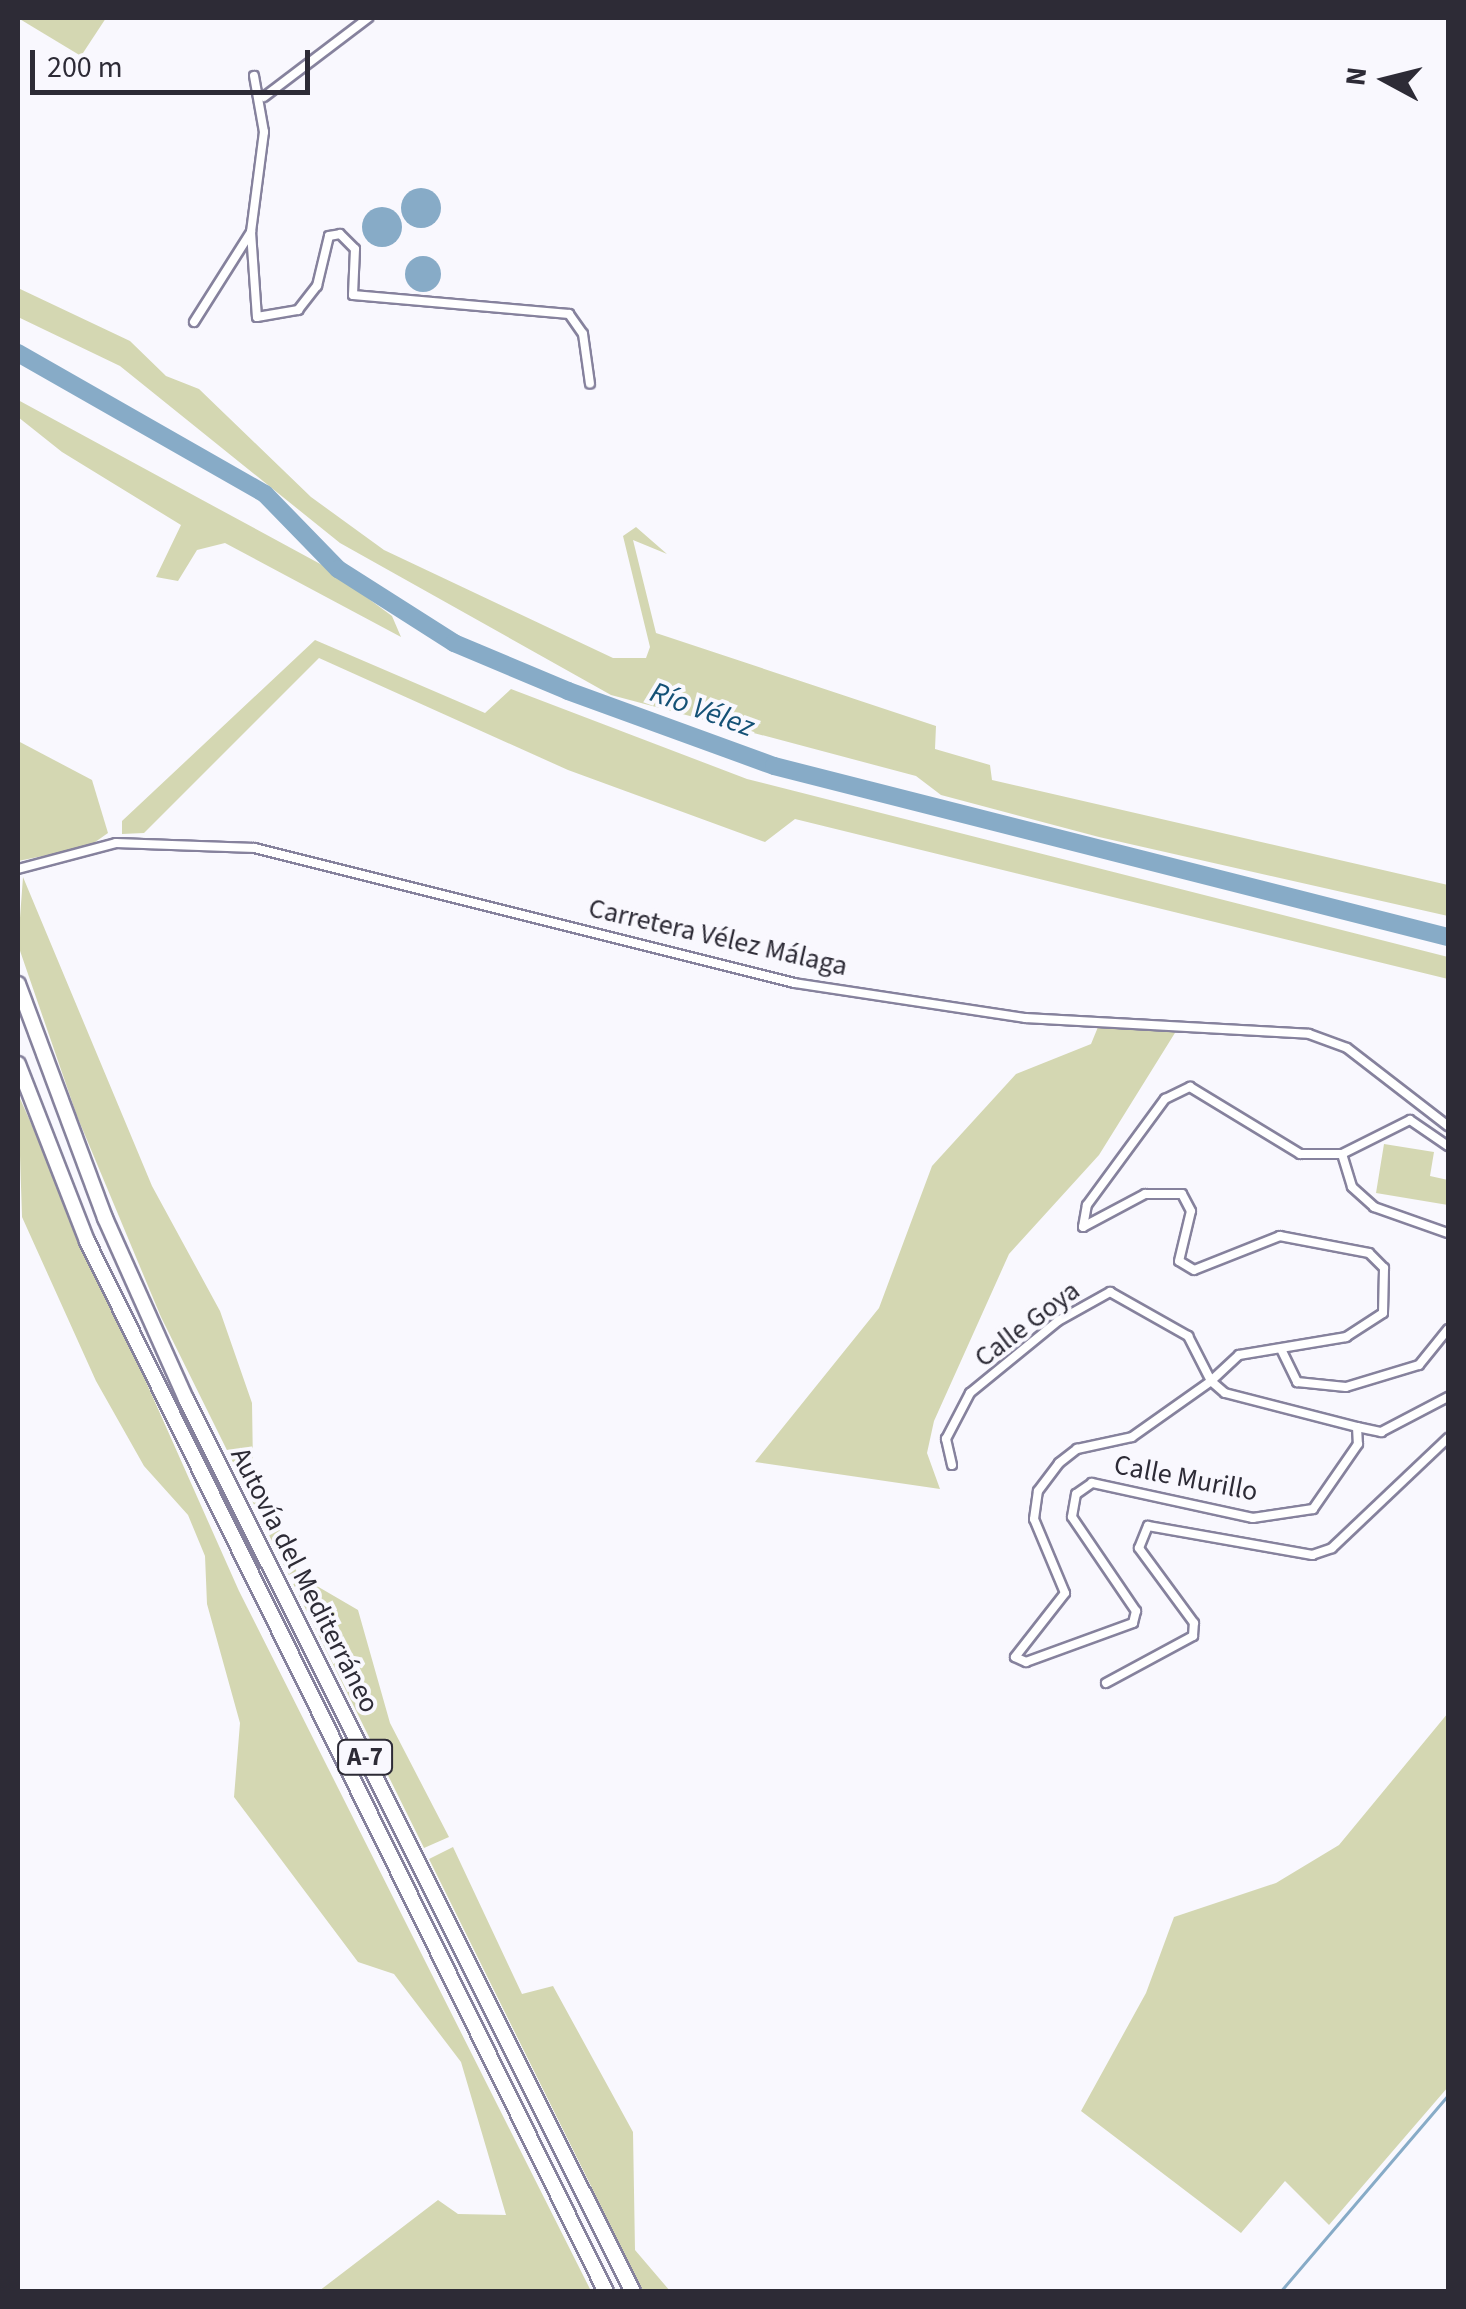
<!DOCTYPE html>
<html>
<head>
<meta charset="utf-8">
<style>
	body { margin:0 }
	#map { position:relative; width:1466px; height:2309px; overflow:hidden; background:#f9f8fe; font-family:"Source Sans 3",sans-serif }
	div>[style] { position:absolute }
	.green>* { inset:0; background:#d4d7b2 }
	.water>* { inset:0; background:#87abc7 }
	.round { border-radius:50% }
	.stream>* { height:2.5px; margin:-1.25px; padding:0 1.25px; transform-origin:1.25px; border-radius:1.25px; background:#87abc7 }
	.river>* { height:18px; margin:-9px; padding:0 9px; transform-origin:9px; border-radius:9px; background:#87abc7 }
	.roads { filter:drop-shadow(2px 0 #86829d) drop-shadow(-2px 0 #86829d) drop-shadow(0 2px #86829d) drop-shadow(0 -2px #86829d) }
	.minor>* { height:8px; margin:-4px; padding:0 4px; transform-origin:4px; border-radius:4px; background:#fff }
	.motorway>* { height:14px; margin:-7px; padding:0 7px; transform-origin:7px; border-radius:7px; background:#fff }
	span { translate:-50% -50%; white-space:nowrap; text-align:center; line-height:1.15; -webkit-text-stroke:8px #f9f8fe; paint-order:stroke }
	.shield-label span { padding:2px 8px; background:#f9f8fe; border:2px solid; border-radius:8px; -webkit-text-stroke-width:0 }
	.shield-label { font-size:25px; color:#2d2b36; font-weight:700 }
	.street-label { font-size:28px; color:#2d2b36 }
	.water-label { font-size:30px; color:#145176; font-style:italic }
	.frame { position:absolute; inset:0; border:20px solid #2d2b36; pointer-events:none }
	.north { position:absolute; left:1336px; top:30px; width:100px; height:100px; -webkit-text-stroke:8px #f9f8fe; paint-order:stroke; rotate:277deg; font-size:28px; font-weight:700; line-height:40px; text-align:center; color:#2d2b36 }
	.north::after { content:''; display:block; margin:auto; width:35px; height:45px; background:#2d2b36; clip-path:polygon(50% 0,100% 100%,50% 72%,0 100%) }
	.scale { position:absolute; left:30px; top:50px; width:280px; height:45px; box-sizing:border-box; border:5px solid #2d2b36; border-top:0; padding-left:12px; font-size:30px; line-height:35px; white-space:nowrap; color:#2d2b36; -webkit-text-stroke:8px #f9f8fe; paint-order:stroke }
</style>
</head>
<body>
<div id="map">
	<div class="green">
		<i style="clip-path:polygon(18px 18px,106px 18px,81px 56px)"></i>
		<i style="clip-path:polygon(18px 288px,130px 341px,166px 376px,199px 389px,311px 497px,384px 550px,613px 658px,646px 658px,650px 647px,623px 536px,636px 527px,667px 554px,633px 540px,656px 633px,936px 726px,935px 749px,990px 765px,992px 780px,1448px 885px,1448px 916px,1099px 837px,941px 795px,916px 776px,611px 695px,340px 543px,120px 366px,18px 317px)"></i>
		<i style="clip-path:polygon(18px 400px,324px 566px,392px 616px,401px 637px,225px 543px,197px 550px,178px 581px,156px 577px,181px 525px,62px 452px,18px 417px)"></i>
		<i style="clip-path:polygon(315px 640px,485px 713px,511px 689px,747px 779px,1448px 957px,1448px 979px,795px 819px,765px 842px,568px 770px,319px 658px,144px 833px,122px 834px,122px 821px)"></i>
		<i style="clip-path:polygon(18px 741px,92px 780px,108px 833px,88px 847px,18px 861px)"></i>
		<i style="clip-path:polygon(23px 877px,152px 1186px,220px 1311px,252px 1403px,253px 1466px,298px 1575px,358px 1610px,390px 1723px,449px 1837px,424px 1848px,161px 1317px,77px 1116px,18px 945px)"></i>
		<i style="clip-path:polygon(1098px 1027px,1178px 1028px,1099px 1155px,1009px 1254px,934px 1421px,927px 1453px,940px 1489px,755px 1462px,879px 1308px,932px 1166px,1016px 1074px,1091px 1044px)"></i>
		<i style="clip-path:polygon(18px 1094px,239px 1591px,591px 2291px,319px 2291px,438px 2200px,458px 2214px,506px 2215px,461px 2062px,394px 1974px,358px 1962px,234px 1797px,240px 1723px,207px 1604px,205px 1556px,188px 1515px,144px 1466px,96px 1381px,22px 1217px)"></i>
		<i style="clip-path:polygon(1384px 1144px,1434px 1152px,1430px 1176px,1448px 1180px,1448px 1205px,1376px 1193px)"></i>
		<i style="clip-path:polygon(1448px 1713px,1448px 2087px,1329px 2225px,1285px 2181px,1241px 2233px,1081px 2111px,1146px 1993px,1174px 1917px,1276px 1883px,1339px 1845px)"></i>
		<i style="clip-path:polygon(453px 1847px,522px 1994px,553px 1986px,633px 2132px,635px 2250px,670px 2291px,643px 2291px,429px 1859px)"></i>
	</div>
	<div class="water">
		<i class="round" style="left:401px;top:188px;width:40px;height:40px"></i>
		<i class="round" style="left:362px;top:207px;width:40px;height:40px"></i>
		<i class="round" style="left:405px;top:256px;width:36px;height:36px"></i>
	</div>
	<div class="stream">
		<i style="left:1280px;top:2292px;width:259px;rotate:-49.5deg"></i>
	</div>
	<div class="river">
		<i style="left:18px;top:353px;width:284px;rotate:29.7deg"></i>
		<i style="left:265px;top:494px;width:105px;rotate:45.8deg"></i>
		<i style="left:338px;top:569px;width:138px;rotate:32.5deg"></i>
		<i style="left:454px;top:643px;width:124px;rotate:22.8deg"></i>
		<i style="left:568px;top:691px;width:219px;rotate:20deg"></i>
		<i style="left:774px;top:766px;width:695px;rotate:14.24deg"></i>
	</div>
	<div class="roads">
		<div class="minor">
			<i style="left:264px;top:97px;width:131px;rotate:-37.2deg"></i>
			<i style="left:251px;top:232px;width:85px;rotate:86deg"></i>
			<i style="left:257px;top:317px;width:42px;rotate:-9.7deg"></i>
			<i style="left:298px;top:310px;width:31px;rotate:-52deg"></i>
			<i style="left:317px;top:286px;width:51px;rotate:-76.5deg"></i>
			<i style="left:329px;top:236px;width:11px;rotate:-10deg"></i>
			<i style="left:340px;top:234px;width:21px;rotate:45deg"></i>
			<i style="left:355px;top:249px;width:46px;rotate:92.5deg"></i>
			<i style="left:353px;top:295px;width:217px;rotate:5deg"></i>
			<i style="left:569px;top:314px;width:24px;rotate:55deg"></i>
			<i style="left:583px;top:334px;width:50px;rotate:82deg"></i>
			<i style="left:194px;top:322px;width:107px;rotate:-57.7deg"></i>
			<i style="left:251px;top:232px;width:101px;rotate:-82.6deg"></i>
			<i style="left:264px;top:132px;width:57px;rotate:-100.1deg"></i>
			<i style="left:18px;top:869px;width:101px;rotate:-14.9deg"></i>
			<i style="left:116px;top:843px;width:139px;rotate:2.1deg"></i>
			<i style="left:255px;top:848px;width:556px;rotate:14.06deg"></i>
			<i style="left:794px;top:983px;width:234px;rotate:8.6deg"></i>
			<i style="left:1025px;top:1018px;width:284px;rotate:3.2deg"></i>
			<i style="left:1309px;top:1034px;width:40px;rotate:20.2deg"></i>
			<i style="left:1347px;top:1048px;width:128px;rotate:37.7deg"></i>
			<i style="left:1342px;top:1154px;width:34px;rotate:73deg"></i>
			<i style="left:1352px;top:1187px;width:30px;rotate:42deg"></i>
			<i style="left:1374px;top:1207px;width:78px;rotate:19.4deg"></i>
			<i style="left:1281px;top:1349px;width:37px;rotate:64deg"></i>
			<i style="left:1297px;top:1382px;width:49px;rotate:5.8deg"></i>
			<i style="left:1346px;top:1387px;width:76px;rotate:-16.8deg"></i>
			<i style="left:1419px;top:1365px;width:46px;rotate:-51.1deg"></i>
			<i style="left:1357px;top:1427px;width:25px;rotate:12deg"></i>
			<i style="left:1381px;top:1432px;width:76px;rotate:-27.6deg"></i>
			<i style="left:952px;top:1465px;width:27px;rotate:-103deg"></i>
			<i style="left:946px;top:1439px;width:52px;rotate:-62.4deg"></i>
			<i style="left:970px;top:1393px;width:114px;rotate:-39.3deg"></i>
			<i style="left:1058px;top:1321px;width:60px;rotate:-29.1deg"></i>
			<i style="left:1110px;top:1292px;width:90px;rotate:29.4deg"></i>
			<i style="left:1188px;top:1336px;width:51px;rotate:62.9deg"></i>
			<i style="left:1211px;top:1381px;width:18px;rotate:41deg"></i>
			<i style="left:1225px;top:1393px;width:136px;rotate:14.4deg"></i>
			<i style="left:1357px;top:1427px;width:17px;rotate:87deg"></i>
			<i style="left:1358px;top:1444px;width:79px;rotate:124.7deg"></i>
			<i style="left:1313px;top:1509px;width:61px;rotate:171.5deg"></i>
			<i style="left:1253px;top:1518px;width:165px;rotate:-167.7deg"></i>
			<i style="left:1092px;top:1483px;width:19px;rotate:145deg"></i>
			<i style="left:1076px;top:1494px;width:23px;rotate:100deg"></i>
			<i style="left:1072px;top:1517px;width:114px;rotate:55.8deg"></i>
			<i style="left:1136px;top:1611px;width:12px;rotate:104deg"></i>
			<i style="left:1133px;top:1623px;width:114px;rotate:160deg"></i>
			<i style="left:1026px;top:1662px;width:12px;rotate:-156deg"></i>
			<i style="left:1015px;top:1657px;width:81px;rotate:-52deg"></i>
			<i style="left:1065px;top:1593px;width:80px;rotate:-112.7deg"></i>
			<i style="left:1034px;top:1519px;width:28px;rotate:-82deg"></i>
			<i style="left:1038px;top:1491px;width:35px;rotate:-53deg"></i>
			<i style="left:1059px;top:1463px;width:23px;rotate:-38deg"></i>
			<i style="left:1077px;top:1449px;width:56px;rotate:-12.3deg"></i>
			<i style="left:1132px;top:1437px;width:97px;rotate:-35.3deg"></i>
			<i style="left:1211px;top:1381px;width:38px;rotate:-43deg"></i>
			<i style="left:1239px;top:1355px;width:109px;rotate:-9.5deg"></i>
			<i style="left:1346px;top:1337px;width:44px;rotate:-33deg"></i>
			<i style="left:1383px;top:1313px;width:45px;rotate:-88.7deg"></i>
			<i style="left:1384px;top:1268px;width:21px;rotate:-135deg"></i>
			<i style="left:1369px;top:1253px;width:91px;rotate:-169.2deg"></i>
			<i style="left:1280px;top:1236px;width:92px;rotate:158.4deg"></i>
			<i style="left:1194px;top:1270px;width:17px;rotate:-149deg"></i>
			<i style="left:1179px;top:1261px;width:51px;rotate:-76.5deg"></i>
			<i style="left:1191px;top:1211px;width:19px;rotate:-118deg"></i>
			<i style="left:1182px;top:1194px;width:37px;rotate:180deg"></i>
			<i style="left:1145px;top:1194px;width:70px;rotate:152deg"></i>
			<i style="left:1083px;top:1227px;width:22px;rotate:-80deg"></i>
			<i style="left:1087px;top:1205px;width:132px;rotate:-53.7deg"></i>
			<i style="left:1165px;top:1099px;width:28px;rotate:-26deg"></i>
			<i style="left:1190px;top:1087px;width:129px;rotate:31.3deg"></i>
			<i style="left:1300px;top:1154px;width:42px"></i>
			<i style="left:1342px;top:1154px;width:76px;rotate:-26.6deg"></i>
			<i style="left:1410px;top:1120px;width:46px;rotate:34.4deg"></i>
			<i style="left:1106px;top:1683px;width:99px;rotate:-28.4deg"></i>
			<i style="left:1193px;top:1636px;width:13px;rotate:-86deg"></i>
			<i style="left:1194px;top:1623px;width:93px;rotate:-126.3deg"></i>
			<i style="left:1139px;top:1548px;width:24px;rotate:-68deg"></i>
			<i style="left:1148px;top:1526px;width:167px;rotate:10deg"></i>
			<i style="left:1312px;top:1555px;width:21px;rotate:-19deg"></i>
			<i style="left:1332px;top:1548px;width:160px;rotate:-43.5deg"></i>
		</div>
		<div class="motorway">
			<i style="left:18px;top:984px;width:250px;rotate:69.6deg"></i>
			<i style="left:105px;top:1218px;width:198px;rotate:65.9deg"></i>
			<i style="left:186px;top:1399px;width:999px;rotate:63.41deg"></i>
			<i style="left:18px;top:1064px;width:190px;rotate:68.7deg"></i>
			<i style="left:87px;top:1241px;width:1172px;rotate:63.72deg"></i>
		</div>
	</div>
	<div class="shield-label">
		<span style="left:365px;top:1757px">A-7</span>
	</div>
	<div class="street-label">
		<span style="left:718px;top:937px;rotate:13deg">Carretera Vélez Málaga</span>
		<span style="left:1027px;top:1324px;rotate:-37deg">Calle Goya</span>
		<span style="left:1186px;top:1478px;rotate:11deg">Calle Murillo</span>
		<span style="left:305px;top:1580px;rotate:63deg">Autovía del Mediterráneo</span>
	</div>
	<div class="water-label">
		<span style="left:702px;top:710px;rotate:20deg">Río Vélez</span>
	</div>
	<div class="frame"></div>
	<div class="north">N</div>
	<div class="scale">200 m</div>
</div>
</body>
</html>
